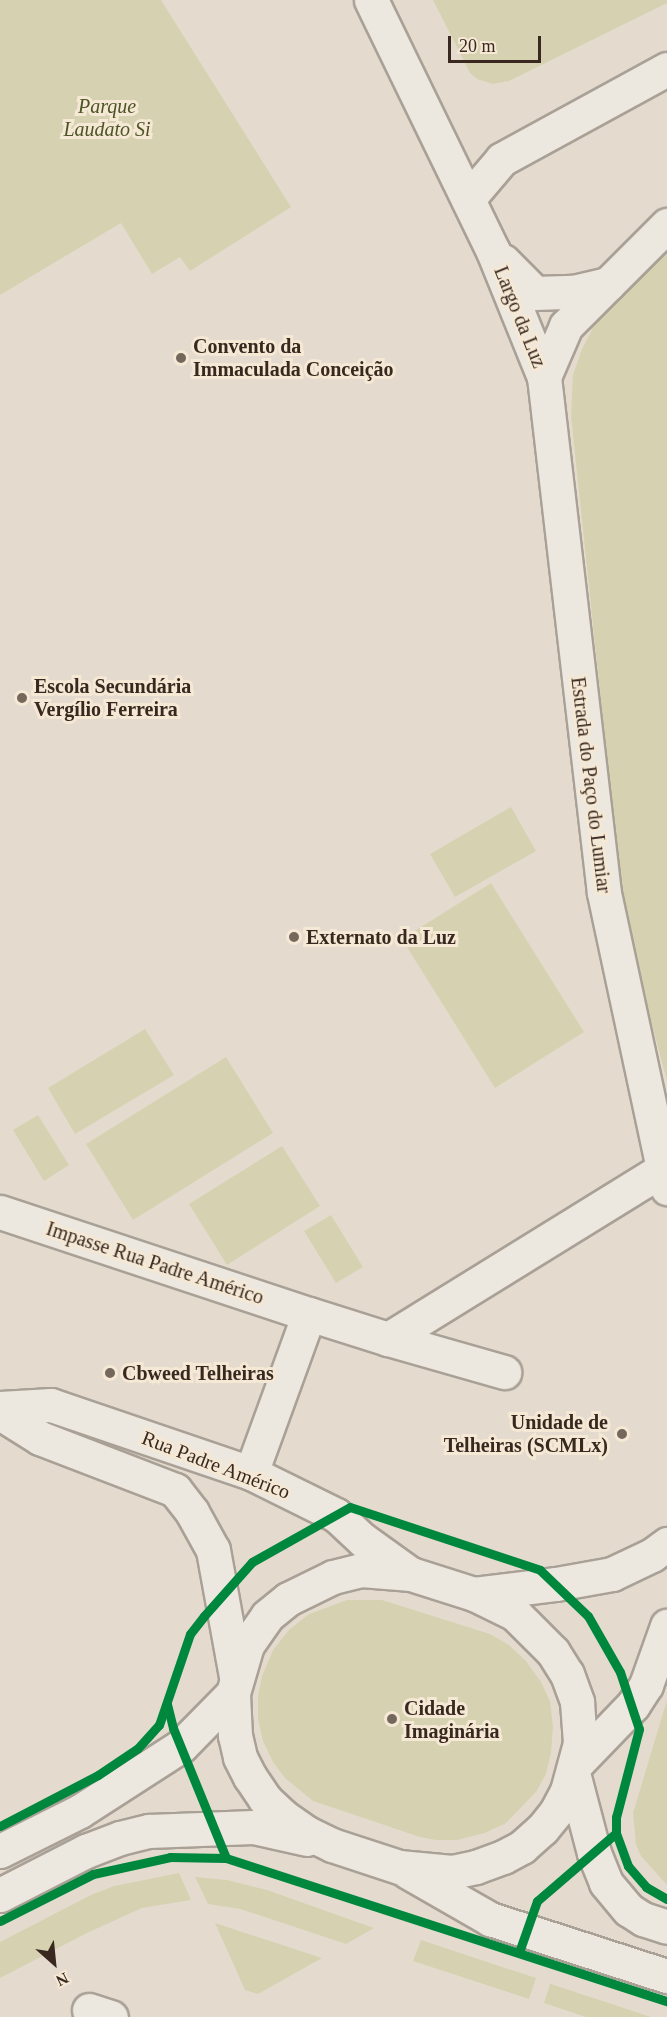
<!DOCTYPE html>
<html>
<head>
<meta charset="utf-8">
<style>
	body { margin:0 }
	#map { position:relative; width:667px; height:2017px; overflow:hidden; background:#e4dbce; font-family:"Times New Roman",serif }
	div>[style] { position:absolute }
	.green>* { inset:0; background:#d6d2b1 }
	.roads { filter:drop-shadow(2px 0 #a9a096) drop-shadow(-2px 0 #a9a096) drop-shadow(0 2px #a9a096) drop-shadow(0 -2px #a9a096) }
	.street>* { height:33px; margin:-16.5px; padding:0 16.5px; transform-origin:16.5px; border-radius:16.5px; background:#ece7df }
	.secondary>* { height:33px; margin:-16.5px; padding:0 16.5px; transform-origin:16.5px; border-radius:16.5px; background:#ece7df }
	.cycleway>* { height:9px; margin:-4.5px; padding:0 4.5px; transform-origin:4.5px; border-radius:4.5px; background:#00873e }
	.dots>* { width:16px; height:16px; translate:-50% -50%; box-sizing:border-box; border:3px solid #f5e8d4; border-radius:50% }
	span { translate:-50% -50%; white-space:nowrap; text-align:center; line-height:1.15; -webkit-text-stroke:6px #f5e8d4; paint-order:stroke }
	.park-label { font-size:20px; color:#4d5426; font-style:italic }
	.street-label { font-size:20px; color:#38281f }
	.poi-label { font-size:20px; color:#38281f; font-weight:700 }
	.left { translate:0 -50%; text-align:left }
	.right { translate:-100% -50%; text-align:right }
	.north { position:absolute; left:24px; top:1933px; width:60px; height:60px; -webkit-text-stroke:4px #f5e8d4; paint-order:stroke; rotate:153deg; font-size:16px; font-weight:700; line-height:24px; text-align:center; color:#38281f }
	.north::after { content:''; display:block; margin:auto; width:21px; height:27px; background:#38281f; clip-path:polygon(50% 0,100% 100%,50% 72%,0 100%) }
	.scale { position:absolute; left:448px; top:36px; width:93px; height:27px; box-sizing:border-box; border:3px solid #38281f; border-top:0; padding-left:8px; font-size:18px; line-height:21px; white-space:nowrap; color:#38281f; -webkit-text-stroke:4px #f5e8d4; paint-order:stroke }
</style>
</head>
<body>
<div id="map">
	<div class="green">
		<i style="clip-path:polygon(0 0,161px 0,291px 207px,190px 271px,180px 257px,152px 274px,121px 223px,0 295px)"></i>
		<i style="clip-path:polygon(433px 0,667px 0,667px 3px,509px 81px,493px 84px,477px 79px,470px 73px)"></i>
		<i style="clip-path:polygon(667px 251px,667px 1081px,624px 919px,571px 416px,573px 375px,582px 349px,595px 324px)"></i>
		<i style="clip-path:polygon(511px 807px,536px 851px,455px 897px,430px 854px)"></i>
		<i style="clip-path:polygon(491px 883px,584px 1032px,495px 1088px,402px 939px)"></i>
		<i style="clip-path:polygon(145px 1029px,174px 1075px,75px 1134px,48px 1088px)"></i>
		<i style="clip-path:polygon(226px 1057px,273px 1133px,133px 1220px,86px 1144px)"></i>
		<i style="clip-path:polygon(38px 1115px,69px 1165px,44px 1181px,13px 1130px)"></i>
		<i style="clip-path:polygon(282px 1146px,320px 1206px,227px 1265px,189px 1204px)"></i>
		<i style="clip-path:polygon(331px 1215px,363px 1267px,336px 1283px,304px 1231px)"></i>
		<i style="clip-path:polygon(347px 1600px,382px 1600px,490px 1634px,509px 1645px,526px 1661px,541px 1682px,550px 1701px,553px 1727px,551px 1753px,546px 1774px,536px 1792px,506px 1823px,485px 1833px,457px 1840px,436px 1840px,420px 1837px,313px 1801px,285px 1778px,273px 1762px,263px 1741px,258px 1719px,258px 1696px,262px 1676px,273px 1650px,289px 1630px,309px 1614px)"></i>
		<i style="clip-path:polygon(667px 1700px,667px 1885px,641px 1856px,636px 1845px,633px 1813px)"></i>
		<i style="clip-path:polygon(179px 1873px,191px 1900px,142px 1908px,87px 1933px,0 1978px,0 1942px,91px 1895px,114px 1886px)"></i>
		<i style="clip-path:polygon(195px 1877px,227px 1880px,267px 1890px,374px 1928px,346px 1944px,240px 1909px,208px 1904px)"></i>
		<i style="clip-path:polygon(215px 1923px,322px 1958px,258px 1994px,245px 1990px)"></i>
		<i style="clip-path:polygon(421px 1940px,536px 1978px,529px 1999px,413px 1961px)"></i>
		<i style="clip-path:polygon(550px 1984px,551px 1984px,651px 2017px,586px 2017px,544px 2003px)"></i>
	</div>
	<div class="roads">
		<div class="street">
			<i style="left:0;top:1212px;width:325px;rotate:18.3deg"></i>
			<i style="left:388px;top:1339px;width:121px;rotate:15.9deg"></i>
			<i style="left:251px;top:1473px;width:169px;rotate:-70deg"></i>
			<i style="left:309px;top:1314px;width:83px;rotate:17.6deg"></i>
			<i style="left:388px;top:1339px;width:322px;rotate:-31.7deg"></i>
			<i style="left:89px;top:2010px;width:23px;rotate:18deg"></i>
		</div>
		<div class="secondary">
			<i style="left:371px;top:0;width:279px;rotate:64.1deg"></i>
			<i style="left:493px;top:251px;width:136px;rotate:68deg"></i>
			<i style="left:544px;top:377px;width:519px;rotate:83.37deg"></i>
			<i style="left:604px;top:893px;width:302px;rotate:77.9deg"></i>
			<i style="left:468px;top:199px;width:52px;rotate:-49.6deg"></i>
			<i style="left:502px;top:159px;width:188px;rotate:-28.6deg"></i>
			<i style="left:503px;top:261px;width:45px;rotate:45deg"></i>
			<i style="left:535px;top:293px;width:38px;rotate:-2deg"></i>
			<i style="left:573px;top:292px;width:36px;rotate:-13deg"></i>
			<i style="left:544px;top:377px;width:56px;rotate:-66.7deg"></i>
			<i style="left:566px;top:326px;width:143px;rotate:-45deg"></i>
			<i style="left:0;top:1408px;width:51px;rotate:-3.4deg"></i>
			<i style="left:51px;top:1405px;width:211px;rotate:18.8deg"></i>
			<i style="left:251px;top:1473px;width:95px;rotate:26.3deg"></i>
			<i style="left:336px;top:1515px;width:37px;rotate:43deg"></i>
			<i style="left:363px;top:1540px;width:57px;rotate:35.7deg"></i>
			<i style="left:0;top:1413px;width:47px;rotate:32deg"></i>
			<i style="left:40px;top:1438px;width:145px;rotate:21.1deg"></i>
			<i style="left:175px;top:1490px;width:28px;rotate:52deg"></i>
			<i style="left:192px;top:1512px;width:43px;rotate:61.1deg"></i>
			<i style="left:213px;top:1550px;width:128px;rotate:79.7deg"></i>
			<i style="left:361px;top:1570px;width:50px;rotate:4.6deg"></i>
			<i style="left:411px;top:1574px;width:66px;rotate:17.6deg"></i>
			<i style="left:474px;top:1594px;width:46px;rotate:26deg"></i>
			<i style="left:515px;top:1614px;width:54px;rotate:45deg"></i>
			<i style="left:553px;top:1652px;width:26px;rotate:58deg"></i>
			<i style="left:567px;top:1674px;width:30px;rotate:70deg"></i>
			<i style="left:577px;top:1702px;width:41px;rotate:85.8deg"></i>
			<i style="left:580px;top:1743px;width:50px;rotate:105.2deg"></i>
			<i style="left:567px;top:1791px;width:24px;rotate:118deg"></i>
			<i style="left:556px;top:1812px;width:22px;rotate:129deg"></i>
			<i style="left:542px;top:1829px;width:27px;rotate:138deg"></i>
			<i style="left:522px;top:1847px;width:21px;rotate:152deg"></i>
			<i style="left:503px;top:1857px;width:29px;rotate:160deg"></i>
			<i style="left:476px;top:1867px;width:25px;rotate:168deg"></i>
			<i style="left:452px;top:1872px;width:53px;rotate:-174.6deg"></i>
			<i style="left:399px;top:1867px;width:71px;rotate:-161.8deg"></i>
			<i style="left:332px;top:1845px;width:28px;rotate:-154deg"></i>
			<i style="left:307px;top:1833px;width:28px;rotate:-145deg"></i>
			<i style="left:284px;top:1817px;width:26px;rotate:-137deg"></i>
			<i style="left:265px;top:1799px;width:27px;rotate:-124deg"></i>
			<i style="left:250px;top:1777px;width:22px;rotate:-117deg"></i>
			<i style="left:240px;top:1757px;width:22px;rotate:-103deg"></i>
			<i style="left:235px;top:1736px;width:43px;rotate:-92.7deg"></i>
			<i style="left:233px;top:1693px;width:50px;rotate:-73.7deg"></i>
			<i style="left:247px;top:1645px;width:35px;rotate:-55deg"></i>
			<i style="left:267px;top:1616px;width:27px;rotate:-39deg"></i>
			<i style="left:288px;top:1599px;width:50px;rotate:-26.1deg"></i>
			<i style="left:333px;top:1577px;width:29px;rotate:-14deg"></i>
			<i style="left:474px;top:1594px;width:83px;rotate:-7deg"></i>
			<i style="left:556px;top:1584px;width:57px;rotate:-10.1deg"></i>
			<i style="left:612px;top:1574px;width:44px;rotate:-25.4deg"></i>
			<i style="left:652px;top:1555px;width:19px;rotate:-36deg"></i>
			<i style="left:576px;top:1764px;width:82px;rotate:-46deg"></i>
			<i style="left:633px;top:1705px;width:24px;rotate:-57deg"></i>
			<i style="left:646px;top:1685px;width:63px;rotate:-70.4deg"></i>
			<i style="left:573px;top:1773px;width:83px;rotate:75.3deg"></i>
			<i style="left:594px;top:1853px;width:32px;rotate:68deg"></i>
			<i style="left:606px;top:1883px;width:35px;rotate:50deg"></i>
			<i style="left:629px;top:1910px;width:17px;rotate:33deg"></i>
			<i style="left:643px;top:1919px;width:25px;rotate:18deg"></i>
			<i style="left:0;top:1851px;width:89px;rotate:-26.6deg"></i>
			<i style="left:80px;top:1811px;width:120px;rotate:-32.8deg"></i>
			<i style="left:181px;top:1746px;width:74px;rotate:-45.5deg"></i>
			<i style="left:408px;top:1872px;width:95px;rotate:29.8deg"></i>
			<i style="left:490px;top:1919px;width:186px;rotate:17.9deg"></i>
			<i style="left:0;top:1895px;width:97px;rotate:-27.1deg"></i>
			<i style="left:86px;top:1851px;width:36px;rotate:-21deg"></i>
			<i style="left:120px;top:1838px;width:30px;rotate:-14deg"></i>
			<i style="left:149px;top:1831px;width:104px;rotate:-2.2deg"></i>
			<i style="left:253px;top:1827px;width:55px;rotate:12.5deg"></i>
		</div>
	</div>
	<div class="cycleway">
		<i style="left:167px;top:1704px;width:25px;rotate:76deg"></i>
		<i style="left:173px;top:1728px;width:140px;rotate:67.8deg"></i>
		<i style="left:0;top:1826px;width:110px;rotate:-27.5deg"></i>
		<i style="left:98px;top:1775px;width:48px;rotate:-34deg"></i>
		<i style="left:138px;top:1748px;width:31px;rotate:-48deg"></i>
		<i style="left:159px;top:1725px;width:96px;rotate:-71.2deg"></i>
		<i style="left:190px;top:1634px;width:23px;rotate:-52deg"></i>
		<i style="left:204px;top:1616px;width:72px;rotate:-48.4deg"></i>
		<i style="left:252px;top:1562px;width:112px;rotate:-29.3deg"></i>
		<i style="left:350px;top:1507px;width:200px;rotate:18.3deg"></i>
		<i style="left:540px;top:1570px;width:66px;rotate:43.8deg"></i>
		<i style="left:588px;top:1616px;width:64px;rotate:60.3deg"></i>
		<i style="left:620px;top:1672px;width:60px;rotate:71.6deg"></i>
		<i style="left:639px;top:1729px;width:91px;rotate:104.6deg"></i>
		<i style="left:616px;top:1817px;width:16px;rotate:90deg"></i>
		<i style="left:616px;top:1833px;width:104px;rotate:139.3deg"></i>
		<i style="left:537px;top:1901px;width:54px;rotate:109.4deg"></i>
		<i style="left:616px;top:1833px;width:35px;rotate:70deg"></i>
		<i style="left:628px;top:1866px;width:28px;rotate:49deg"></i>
		<i style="left:646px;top:1887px;width:24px;rotate:30deg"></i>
		<i style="left:0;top:1921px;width:104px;rotate:-26.8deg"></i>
		<i style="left:93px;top:1874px;width:79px;rotate:-12.4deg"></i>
		<i style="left:170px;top:1857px;width:56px;rotate:1deg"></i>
		<i style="left:226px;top:1858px;width:464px;rotate:18deg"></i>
	</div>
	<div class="dots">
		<i style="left:181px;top:358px;background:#74675c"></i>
		<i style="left:22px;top:698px;background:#74675c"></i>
		<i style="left:294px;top:937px;background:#74675c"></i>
		<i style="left:110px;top:1373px;background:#74675c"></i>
		<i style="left:622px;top:1434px;background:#74675c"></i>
		<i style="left:392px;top:1719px;background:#74675c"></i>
	</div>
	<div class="park-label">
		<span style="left:107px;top:118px">Parque<br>Laudato Si</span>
	</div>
	<div class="street-label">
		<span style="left:520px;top:317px;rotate:68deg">Largo da Luz</span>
		<span style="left:591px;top:785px;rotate:83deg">Estrada do Paço do Lumiar</span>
		<span style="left:155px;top:1263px;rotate:18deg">Impasse Rua Padre Américo</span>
		<span style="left:216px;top:1465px;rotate:21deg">Rua Padre Américo</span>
	</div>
	<div class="poi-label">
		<span class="left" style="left:193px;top:358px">Convento da<br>Immaculada Conceição</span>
		<span class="left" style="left:34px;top:698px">Escola Secundária<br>Vergílio Ferreira</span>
		<span class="left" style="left:306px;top:937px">Externato da Luz</span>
		<span class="left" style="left:122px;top:1373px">Cbweed Telheiras</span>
		<span class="right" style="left:608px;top:1434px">Unidade de<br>Telheiras (SCMLx)</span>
		<span class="left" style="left:404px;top:1720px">Cidade<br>Imaginária</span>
	</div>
	<div class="north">N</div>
	<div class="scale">20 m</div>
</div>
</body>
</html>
